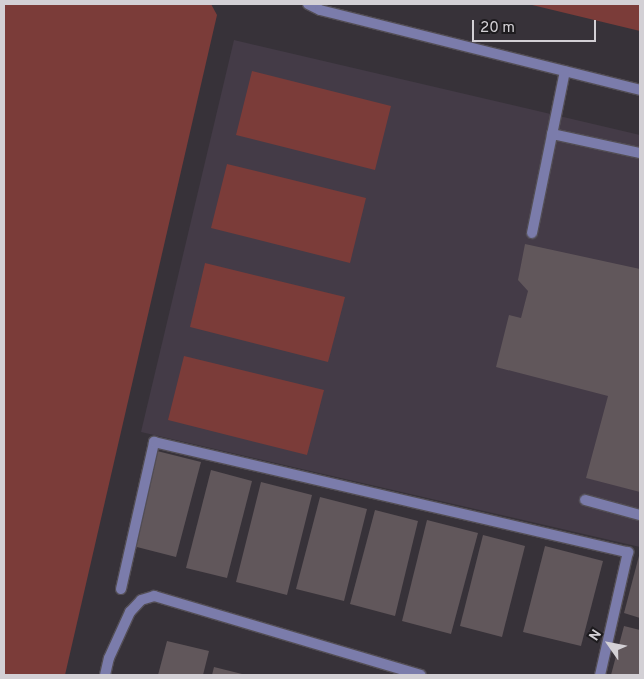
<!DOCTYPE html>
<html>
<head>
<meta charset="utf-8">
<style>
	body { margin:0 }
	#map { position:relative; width:644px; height:679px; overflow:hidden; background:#373239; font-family:Overpass,sans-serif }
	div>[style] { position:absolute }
	.built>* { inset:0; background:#443b47 }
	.green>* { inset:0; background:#7b3c39 }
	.building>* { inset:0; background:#61575b }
	.roads { filter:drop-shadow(1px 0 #534e55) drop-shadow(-1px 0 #534e55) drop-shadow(0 1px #534e55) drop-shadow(0 -1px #534e55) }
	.service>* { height:10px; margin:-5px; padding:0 5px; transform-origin:5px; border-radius:5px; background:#7b7cab }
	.minor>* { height:10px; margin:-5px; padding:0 5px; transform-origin:5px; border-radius:5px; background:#7b7cab }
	span { translate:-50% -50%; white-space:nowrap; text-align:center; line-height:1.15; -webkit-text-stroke:4.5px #1d1b1e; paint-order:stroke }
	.frame { position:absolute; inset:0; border:5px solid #d3d0d5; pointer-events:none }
	.north { position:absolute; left:584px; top:619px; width:50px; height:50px; -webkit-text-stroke:4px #1d1b1e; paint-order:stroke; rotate:303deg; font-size:14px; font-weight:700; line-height:20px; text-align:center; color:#d3d0d5 }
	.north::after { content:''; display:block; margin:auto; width:18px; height:22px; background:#d3d0d5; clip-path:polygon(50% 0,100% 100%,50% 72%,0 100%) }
	.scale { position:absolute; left:472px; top:20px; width:124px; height:22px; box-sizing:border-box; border:2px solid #d3d0d5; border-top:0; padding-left:6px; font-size:15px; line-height:18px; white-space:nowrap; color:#d3d0d5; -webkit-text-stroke:4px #1d1b1e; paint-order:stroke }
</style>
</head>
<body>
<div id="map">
	<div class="built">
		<i style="clip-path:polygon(234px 40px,640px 135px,640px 547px,141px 432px)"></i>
	</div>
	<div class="green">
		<i style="clip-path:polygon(4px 4px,211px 4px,217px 15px,65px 675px,4px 675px)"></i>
		<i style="clip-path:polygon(528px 4px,640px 4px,640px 31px)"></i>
		<i style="clip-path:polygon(252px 71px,391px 106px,375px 170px,236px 135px)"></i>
		<i style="clip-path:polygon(227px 164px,366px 198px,350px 263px,211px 228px)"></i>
		<i style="clip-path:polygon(205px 263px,345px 297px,328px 362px,190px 327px)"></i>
		<i style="clip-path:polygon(184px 356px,324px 390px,307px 455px,168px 420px)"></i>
	</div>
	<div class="building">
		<i style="clip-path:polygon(525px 244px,640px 269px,640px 492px,586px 478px,608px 396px,496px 367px,509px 315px,521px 318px,528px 291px,518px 280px)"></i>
		<i style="clip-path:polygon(157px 451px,201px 462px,176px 557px,133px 546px)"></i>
		<i style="clip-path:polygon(211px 470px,252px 481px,227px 578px,186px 568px)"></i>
		<i style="clip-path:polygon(261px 482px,312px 495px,287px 595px,236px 582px)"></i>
		<i style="clip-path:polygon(320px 497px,367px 509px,344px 601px,296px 589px)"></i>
		<i style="clip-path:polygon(375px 510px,418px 521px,395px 616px,350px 604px)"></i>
		<i style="clip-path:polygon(427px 520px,478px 533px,451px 634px,402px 621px)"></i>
		<i style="clip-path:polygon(483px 535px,525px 546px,502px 637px,460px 626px)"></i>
		<i style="clip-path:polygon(545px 546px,603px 561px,581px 646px,523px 632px)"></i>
		<i style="clip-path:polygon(640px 552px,640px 618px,624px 613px)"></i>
		<i style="clip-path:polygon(624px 626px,640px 630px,640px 675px,611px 675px)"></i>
		<i style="clip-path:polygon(167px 641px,209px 651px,203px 675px,158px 675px)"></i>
		<i style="clip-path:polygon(214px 667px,246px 675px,212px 675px)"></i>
	</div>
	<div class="roads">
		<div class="service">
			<i style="left:552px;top:134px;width:90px;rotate:12.2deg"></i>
			<i style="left:585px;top:500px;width:57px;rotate:15.3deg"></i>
		</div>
		<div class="minor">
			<i style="left:308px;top:4px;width:13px;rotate:27deg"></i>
			<i style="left:320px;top:10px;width:330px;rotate:14deg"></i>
			<i style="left:532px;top:233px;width:165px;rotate:-78.5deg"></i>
			<i style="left:121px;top:589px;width:151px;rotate:-77.3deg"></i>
			<i style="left:154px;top:442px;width:487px;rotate:13.1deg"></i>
			<i style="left:628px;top:552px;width:126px;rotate:102.8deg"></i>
			<i style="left:105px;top:675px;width:17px;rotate:-77deg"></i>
			<i style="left:109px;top:658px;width:51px;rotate:-65.5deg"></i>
			<i style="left:130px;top:612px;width:16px;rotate:-47deg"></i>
			<i style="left:141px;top:600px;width:14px;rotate:-17deg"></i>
			<i style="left:154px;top:596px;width:278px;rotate:16.5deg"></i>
		</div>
	</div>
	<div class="frame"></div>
	<div class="north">N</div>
	<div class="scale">20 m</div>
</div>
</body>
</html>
